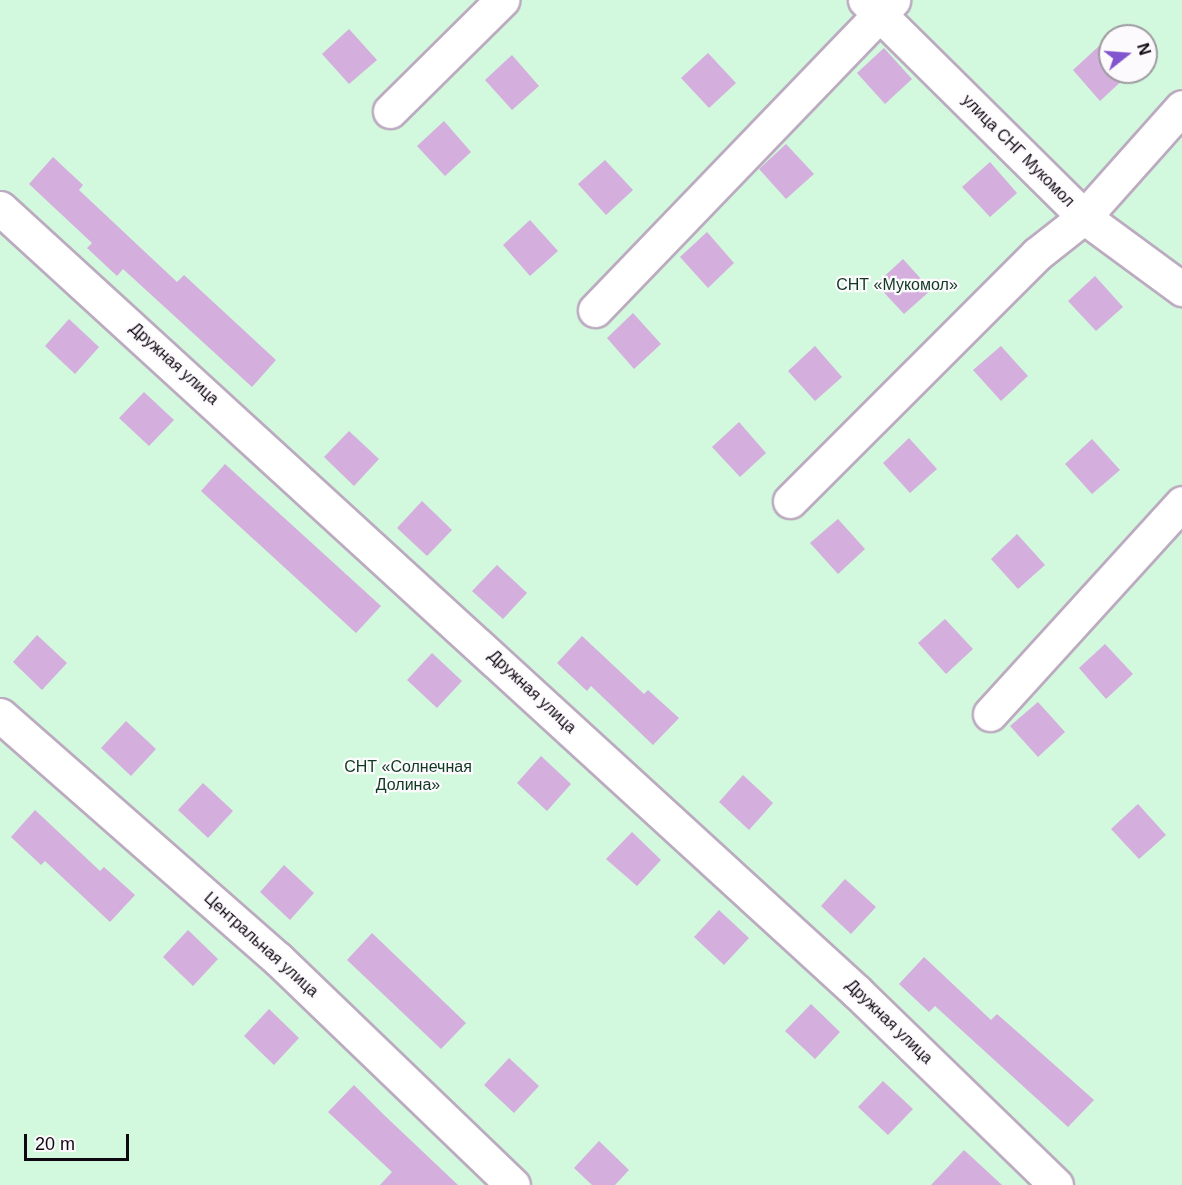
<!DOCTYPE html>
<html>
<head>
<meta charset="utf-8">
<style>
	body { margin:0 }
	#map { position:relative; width:1182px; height:1185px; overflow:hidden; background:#fdfafe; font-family:Helvetica,sans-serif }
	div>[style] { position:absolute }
	.green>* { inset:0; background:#d2f8dd }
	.building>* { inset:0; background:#d4aedd }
	.roads { filter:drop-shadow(2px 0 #bcabc0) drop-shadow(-2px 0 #bcabc0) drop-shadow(0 2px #bcabc0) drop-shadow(0 -2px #bcabc0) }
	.minor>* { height:33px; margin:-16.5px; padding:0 16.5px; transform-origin:16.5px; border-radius:16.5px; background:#fff }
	span { translate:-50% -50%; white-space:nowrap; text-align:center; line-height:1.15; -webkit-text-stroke:4.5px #fdfafe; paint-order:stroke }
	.street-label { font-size:16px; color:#0e0910 }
	.park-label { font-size:16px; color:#0e3820 }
	.north { position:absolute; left:1098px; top:24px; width:60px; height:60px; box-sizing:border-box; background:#fdfafe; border:2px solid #9d9a9f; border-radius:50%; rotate:73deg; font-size:16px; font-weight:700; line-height:24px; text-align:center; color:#0e0910 }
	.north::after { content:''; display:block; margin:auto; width:21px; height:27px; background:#8254cd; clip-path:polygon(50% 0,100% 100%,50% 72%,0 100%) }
	.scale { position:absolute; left:24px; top:1134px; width:105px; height:27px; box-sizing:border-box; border:3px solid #0e0910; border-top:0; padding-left:8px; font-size:18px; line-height:21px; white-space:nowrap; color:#0e0910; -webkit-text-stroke:4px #fdfafe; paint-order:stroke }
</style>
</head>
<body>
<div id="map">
	<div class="green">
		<i style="clip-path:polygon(evenodd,0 0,1182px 0,1182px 1185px,0 1185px,0 0,1110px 36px,1146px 36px,1146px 72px,1110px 72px,1110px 36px)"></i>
	</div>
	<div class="building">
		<i style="clip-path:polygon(349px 29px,377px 60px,349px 84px,322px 54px)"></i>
		<i style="clip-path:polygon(1099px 46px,1110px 58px,1110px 72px,1127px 76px,1100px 101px,1073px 70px)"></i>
		<i style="clip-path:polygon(884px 48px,912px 79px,885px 104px,857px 73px)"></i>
		<i style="clip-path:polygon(708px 53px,736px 83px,709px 108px,681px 78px)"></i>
		<i style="clip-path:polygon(512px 55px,539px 86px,512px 110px,485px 80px)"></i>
		<i style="clip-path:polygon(444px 121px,471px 152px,445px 176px,417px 146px)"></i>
		<i style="clip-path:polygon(786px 144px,814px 174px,786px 199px,759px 169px)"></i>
		<i style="clip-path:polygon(53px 157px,83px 185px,79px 190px,177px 282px,184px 275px,276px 360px,252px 387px,123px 269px,117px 276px,87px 248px,92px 243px,29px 184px)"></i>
		<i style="clip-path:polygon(605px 160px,633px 190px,606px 215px,578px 184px)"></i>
		<i style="clip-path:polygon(990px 162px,1017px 193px,990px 217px,962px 187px)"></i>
		<i style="clip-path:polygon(530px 220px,558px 251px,530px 276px,503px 245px)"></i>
		<i style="clip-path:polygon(707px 232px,734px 263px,708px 288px,680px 257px)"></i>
		<i style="clip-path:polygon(903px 259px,931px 290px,904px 314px,876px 284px)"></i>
		<i style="clip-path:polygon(1095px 276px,1123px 307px,1096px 331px,1068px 301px)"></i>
		<i style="clip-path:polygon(633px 313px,661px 344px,634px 369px,607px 338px)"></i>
		<i style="clip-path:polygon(69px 319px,99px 347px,75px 374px,45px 346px)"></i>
		<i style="clip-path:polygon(815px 346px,842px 377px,815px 401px,788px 371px)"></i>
		<i style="clip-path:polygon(1001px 346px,1028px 376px,1001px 401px,973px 370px)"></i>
		<i style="clip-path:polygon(144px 392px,174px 420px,149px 446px,119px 418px)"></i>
		<i style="clip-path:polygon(739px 422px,766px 453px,740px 477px,712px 447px)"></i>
		<i style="clip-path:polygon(349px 431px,379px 459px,354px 486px,324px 457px)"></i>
		<i style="clip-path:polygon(909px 438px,937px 469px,910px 493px,883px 463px)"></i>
		<i style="clip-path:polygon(1092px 439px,1120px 470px,1092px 494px,1065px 464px)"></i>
		<i style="clip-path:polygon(225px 464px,381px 606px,356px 633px,201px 491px)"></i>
		<i style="clip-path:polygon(422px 501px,452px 530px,427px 556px,397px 528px)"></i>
		<i style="clip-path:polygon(838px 519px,865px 549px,838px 574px,810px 543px)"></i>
		<i style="clip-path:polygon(1017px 534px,1045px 565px,1018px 589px,991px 559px)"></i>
		<i style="clip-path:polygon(497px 565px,527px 593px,503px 619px,472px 591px)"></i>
		<i style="clip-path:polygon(945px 619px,973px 649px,946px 674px,918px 643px)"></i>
		<i style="clip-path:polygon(37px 635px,67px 663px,42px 690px,13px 662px)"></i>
		<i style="clip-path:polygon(582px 636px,644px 694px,648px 690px,679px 718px,653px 745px,591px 686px,587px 691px,557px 663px)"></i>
		<i style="clip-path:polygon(1105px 644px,1133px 674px,1106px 699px,1079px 668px)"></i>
		<i style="clip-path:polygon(432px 653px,462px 681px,437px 708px,407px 680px)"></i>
		<i style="clip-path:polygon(1038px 702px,1065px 732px,1038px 757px,1010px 726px)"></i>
		<i style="clip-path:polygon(126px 721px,156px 749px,131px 776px,101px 748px)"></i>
		<i style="clip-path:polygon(541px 756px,571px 784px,547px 811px,517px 783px)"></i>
		<i style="clip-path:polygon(743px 775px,773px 803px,749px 830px,719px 802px)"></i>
		<i style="clip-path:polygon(203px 783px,233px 811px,208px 838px,178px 810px)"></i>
		<i style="clip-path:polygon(1138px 804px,1166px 835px,1139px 859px,1111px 829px)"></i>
		<i style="clip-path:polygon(35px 810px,100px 871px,104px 867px,135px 895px,110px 922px,45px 861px,41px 865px,11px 837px)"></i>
		<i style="clip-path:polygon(632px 832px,661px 860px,637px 886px,606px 859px)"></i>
		<i style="clip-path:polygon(284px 865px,314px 893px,290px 920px,260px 892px)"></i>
		<i style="clip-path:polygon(845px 879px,876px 907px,851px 934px,821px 906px)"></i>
		<i style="clip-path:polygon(719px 910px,749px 938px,724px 965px,694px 937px)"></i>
		<i style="clip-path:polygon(188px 930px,218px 959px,193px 986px,163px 957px)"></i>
		<i style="clip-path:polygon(372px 933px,466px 1023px,441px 1049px,347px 960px)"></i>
		<i style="clip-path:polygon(924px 957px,991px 1020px,997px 1014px,1094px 1100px,1068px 1127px,935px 1006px,929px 1012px,899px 984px)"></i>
		<i style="clip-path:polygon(811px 1004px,840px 1032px,815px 1059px,785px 1031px)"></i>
		<i style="clip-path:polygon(269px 1009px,299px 1038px,274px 1065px,244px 1036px)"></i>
		<i style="clip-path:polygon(509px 1058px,539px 1086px,514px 1113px,484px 1085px)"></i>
		<i style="clip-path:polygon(883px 1081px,913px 1109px,888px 1135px,858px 1107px)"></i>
		<i style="clip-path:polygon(354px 1085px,383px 1114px,458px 1185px,380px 1185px,392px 1172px,328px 1112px)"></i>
		<i style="clip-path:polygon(599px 1141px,629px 1170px,615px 1185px,592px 1185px,574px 1168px)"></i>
		<i style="clip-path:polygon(964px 1150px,1002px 1185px,931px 1185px)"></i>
	</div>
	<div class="roads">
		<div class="minor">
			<i style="left:865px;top:0;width:308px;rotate:44.7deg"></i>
			<i style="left:1084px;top:217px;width:122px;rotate:36.3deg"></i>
			<i style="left:390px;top:111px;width:158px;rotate:-44.7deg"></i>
			<i style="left:0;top:208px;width:1162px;rotate:42.45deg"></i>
			<i style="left:857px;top:992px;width:277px;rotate:44.1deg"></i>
			<i style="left:595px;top:310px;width:430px;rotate:-46.1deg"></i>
			<i style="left:790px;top:501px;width:349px;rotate:-45deg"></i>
			<i style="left:1037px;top:254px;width:60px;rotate:-38.2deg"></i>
			<i style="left:1084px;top:217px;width:147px;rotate:-48.3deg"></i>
			<i style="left:990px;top:714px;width:285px;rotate:-47.7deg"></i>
			<i style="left:0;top:715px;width:370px;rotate:41.3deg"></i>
			<i style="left:278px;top:959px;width:326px;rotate:43.9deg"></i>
		</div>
	</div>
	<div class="street-label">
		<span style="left:1018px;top:151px;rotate:45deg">улица СНГ Мукомол</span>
		<span style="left:174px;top:364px;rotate:42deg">Дружная улица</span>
		<span style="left:532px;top:692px;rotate:43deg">Дружная улица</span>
		<span style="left:261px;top:945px;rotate:42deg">Центральная улица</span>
		<span style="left:889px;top:1022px;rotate:44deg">Дружная улица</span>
	</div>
	<div class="park-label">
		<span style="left:897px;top:285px">СНТ «Мукомол»</span>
		<span style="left:408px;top:776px">СНТ «Солнечная<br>Долина»</span>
	</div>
	<div class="north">N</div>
	<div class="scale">20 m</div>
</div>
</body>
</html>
